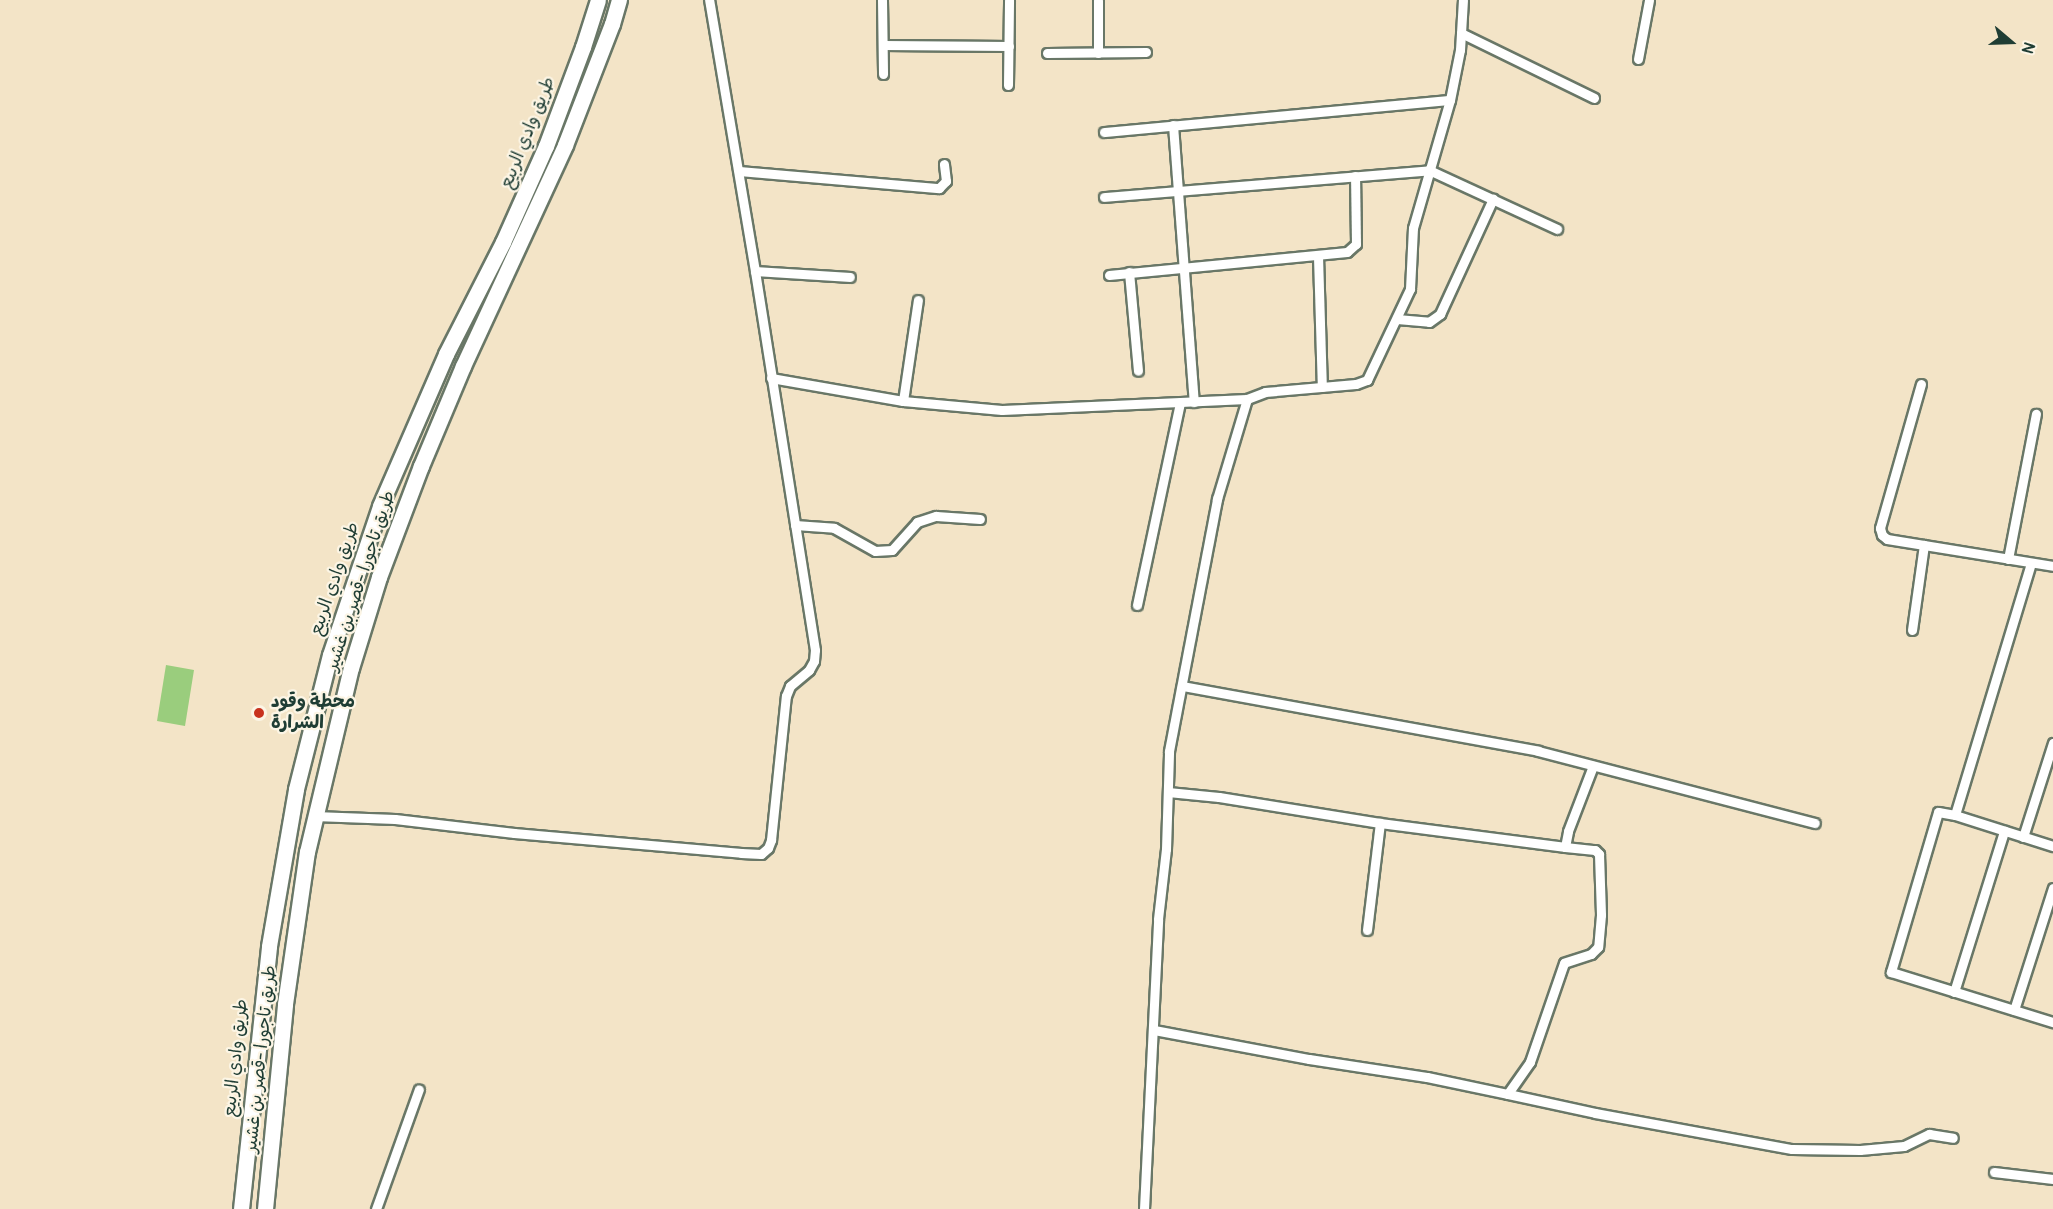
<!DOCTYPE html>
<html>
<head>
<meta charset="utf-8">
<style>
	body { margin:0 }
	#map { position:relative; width:2053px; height:1209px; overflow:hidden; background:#f3e4c7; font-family:Pangolin,"Playpen Sans Arabic",sans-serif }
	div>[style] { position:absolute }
	.green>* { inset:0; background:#9acd7d }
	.roads { filter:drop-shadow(2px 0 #697767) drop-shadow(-2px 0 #697767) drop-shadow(0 2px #697767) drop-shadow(0 -2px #697767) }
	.minor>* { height:9px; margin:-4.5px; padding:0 4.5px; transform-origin:4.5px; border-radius:4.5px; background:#fff }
	.trunk>* { height:15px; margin:-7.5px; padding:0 7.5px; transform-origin:7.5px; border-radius:7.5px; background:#fff }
	.dots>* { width:16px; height:16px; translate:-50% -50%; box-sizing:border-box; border:3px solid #fcf5e5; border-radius:50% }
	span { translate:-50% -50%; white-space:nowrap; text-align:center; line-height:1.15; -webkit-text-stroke:4.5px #fcf5e5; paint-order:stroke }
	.street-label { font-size:18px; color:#1f3d34 }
	.poi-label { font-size:18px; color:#1f3d34; font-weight:700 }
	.left { translate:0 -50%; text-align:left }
	.north { position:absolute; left:1981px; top:12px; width:60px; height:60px; -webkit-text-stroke:4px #fcf5e5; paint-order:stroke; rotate:109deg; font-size:16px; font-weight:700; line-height:24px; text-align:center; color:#1f3d34 }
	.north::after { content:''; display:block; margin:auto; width:21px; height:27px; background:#1f3d34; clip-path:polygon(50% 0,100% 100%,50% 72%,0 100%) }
</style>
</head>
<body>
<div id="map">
	<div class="green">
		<i style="clip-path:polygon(166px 665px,194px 670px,185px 726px,157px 721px)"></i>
	</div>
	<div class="roads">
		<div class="minor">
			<i style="left:882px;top:0;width:74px;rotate:89.2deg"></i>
			<i style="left:1098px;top:0;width:53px;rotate:90deg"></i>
			<i style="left:1461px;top:33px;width:148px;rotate:26deg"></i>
			<i style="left:883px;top:45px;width:126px;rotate:0.5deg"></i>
			<i style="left:1047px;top:53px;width:99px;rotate:-0.6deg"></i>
			<i style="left:1638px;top:59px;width:60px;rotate:-79.4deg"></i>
			<i style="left:1008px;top:85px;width:85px;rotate:-89.3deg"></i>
			<i style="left:1173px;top:125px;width:278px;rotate:85.7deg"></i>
			<i style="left:1104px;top:132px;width:347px;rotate:-5.3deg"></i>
			<i style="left:739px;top:171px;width:201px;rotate:4.9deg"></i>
			<i style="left:939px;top:188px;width:10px;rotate:-45deg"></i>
			<i style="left:946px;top:181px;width:17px;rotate:-97deg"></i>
			<i style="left:1104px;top:197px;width:326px;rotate:-4.7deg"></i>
			<i style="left:1429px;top:170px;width:141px;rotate:24.7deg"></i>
			<i style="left:1318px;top:256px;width:131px;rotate:88.3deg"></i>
			<i style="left:755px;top:271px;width:95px;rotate:3.6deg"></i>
			<i style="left:1129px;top:272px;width:99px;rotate:84.8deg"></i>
			<i style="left:1109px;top:275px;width:239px;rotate:-5.5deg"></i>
			<i style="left:1347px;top:252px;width:12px;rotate:-42deg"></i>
			<i style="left:1356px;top:244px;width:68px;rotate:-90.8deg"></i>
			<i style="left:1397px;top:319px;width:32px;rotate:5deg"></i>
			<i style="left:1429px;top:322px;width:14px;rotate:-36deg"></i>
			<i style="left:1440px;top:314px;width:127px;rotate:-65.3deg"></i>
			<i style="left:771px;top:378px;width:134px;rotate:9.9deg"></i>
			<i style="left:903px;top:401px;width:99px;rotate:5.2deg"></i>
			<i style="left:1002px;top:410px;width:245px;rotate:-2.6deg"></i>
			<i style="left:1247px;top:399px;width:19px;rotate:-21deg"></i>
			<i style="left:1265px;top:392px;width:91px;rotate:-5deg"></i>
			<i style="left:1356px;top:384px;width:12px;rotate:-20deg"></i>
			<i style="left:1367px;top:380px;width:101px;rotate:-64.7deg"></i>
			<i style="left:1410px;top:289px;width:61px;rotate:-87.2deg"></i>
			<i style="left:1413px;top:228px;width:133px;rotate:-73.9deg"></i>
			<i style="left:1450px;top:100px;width:51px;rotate:-78.7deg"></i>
			<i style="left:1460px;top:50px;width:50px;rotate:-86.6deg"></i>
			<i style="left:1921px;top:384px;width:150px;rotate:105.9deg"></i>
			<i style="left:1880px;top:528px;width:7px;rotate:74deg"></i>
			<i style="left:1882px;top:535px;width:6px;rotate:39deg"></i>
			<i style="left:1887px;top:539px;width:168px;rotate:9.2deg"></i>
			<i style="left:903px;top:401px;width:102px;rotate:-81.6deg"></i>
			<i style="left:795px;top:525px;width:39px;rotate:4deg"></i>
			<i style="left:834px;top:528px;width:47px;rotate:29.3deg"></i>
			<i style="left:875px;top:551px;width:17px;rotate:-3deg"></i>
			<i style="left:892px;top:550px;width:38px;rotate:-48deg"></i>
			<i style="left:917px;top:522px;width:20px;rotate:-18deg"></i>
			<i style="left:936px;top:516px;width:44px;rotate:3.9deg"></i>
			<i style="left:2008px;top:559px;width:148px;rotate:-79.1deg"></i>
			<i style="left:2031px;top:563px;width:263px;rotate:106.8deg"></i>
			<i style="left:1955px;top:815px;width:103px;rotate:17.6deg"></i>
			<i style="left:1137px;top:605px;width:207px;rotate:-78deg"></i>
			<i style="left:1912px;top:630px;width:86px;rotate:-82deg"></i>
			<i style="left:1182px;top:686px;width:362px;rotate:10.3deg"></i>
			<i style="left:1538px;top:751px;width:286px;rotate:14.6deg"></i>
			<i style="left:1168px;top:792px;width:51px;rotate:5.6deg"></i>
			<i style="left:1219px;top:797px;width:163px;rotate:9.2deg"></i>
			<i style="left:1380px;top:823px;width:187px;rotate:7.4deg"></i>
			<i style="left:1565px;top:847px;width:16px;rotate:-79deg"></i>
			<i style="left:1568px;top:831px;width:70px;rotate:-69deg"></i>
			<i style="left:1955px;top:815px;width:17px;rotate:-170deg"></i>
			<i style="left:1938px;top:812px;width:167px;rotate:106.4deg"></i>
			<i style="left:1891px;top:972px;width:170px;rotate:17.2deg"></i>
			<i style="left:314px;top:816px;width:81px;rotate:2.1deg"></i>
			<i style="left:395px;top:819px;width:120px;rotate:6.7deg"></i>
			<i style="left:514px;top:833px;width:228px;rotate:5deg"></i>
			<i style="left:741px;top:853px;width:20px;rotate:3deg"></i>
			<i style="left:761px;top:854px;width:9px;rotate:-41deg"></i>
			<i style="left:768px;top:848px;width:9px;rotate:-69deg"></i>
			<i style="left:771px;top:840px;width:145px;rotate:-84.1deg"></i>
			<i style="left:786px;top:696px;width:11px;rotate:-68deg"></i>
			<i style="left:790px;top:686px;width:25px;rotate:-40deg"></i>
			<i style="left:809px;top:670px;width:10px;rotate:-61deg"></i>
			<i style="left:814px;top:661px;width:11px;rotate:-85deg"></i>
			<i style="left:815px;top:650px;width:384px;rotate:-99deg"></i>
			<i style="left:755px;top:271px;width:275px;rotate:-99.6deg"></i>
			<i style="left:2023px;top:837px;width:99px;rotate:-72.3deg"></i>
			<i style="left:1565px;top:847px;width:30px;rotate:6deg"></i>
			<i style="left:1595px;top:850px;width:6px;rotate:45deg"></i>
			<i style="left:1599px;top:854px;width:61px;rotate:88.1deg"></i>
			<i style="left:1601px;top:915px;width:32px;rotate:95deg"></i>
			<i style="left:1598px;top:947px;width:10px;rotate:135deg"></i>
			<i style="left:1591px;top:954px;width:28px;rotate:162deg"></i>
			<i style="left:1564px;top:963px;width:105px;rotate:109deg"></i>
			<i style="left:1530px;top:1062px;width:39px;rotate:125deg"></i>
			<i style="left:1508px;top:1094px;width:89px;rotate:12.3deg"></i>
			<i style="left:1595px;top:1113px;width:200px;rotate:10.4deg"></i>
			<i style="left:1792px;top:1149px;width:68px;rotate:0.8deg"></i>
			<i style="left:1860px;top:1150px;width:44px;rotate:-5.2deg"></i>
			<i style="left:1904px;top:1146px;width:28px;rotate:-26deg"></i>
			<i style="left:1929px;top:1134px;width:24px;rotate:9deg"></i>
			<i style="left:1367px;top:930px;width:108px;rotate:-83.1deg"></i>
			<i style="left:1954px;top:992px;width:169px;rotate:-72.7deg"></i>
			<i style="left:2014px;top:1010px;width:128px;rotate:-72.3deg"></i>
			<i style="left:1154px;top:1030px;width:158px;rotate:10.6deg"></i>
			<i style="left:1309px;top:1059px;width:119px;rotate:8.7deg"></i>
			<i style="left:1427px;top:1077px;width:83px;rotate:11.9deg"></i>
			<i style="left:1994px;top:1172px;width:59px;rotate:6.8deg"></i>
			<i style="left:376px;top:1209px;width:127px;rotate:-70.3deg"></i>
			<i style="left:1144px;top:1209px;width:290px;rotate:-87.2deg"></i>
			<i style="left:1158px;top:919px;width:70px;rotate:-83.5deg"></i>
			<i style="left:1166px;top:849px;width:98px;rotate:-88.2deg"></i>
			<i style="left:1169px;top:751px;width:257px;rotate:-79.2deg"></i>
			<i style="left:1217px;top:499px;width:104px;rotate:-73.3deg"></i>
		</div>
		<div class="trunk">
			<i style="left:241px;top:1209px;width:264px;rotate:-83.9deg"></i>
			<i style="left:269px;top:946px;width:159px;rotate:-80.2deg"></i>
			<i style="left:296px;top:789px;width:138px;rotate:-75.8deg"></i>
			<i style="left:330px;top:655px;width:157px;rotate:-71.4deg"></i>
			<i style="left:380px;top:506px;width:166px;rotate:-66.5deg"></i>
			<i style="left:446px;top:354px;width:126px;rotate:-63deg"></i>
			<i style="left:503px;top:242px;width:105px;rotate:-65.9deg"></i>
			<i style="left:546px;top:146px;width:106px;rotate:-69.5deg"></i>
			<i style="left:583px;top:47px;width:49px;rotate:-72.3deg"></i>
			<i style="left:265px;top:1209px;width:206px;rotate:-84.4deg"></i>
			<i style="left:285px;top:1004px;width:154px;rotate:-81.8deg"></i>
			<i style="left:307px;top:852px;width:189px;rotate:-76.6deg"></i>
			<i style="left:351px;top:668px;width:95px;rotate:-72.9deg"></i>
			<i style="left:379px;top:577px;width:119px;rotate:-69.3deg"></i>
			<i style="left:421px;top:466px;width:108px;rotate:-67.2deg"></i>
			<i style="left:463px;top:366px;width:243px;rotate:-65.2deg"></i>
			<i style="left:565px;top:145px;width:130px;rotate:-68.8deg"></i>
			<i style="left:612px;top:24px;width:25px;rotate:-74deg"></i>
		</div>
	</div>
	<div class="dots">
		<i style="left:259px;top:713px;background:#c8321e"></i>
	</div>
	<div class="street-label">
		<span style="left:528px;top:133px;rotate:-68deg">طريق وادي الربيع</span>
		<span style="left:335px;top:579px;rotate:-71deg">طريق وادي الربيع</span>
		<span style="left:361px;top:581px;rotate:-72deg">طريق تاجورا -قصر بن غشير</span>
		<span style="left:236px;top:1058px;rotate:-84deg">طريق وادي الربيع</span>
		<span style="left:261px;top:1059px;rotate:-84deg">طريق تاجورا -قصر بن غشير</span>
	</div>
	<div class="poi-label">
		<span class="left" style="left:271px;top:713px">محطة وقود<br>الشرارة</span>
	</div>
	<div class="north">N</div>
</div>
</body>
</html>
